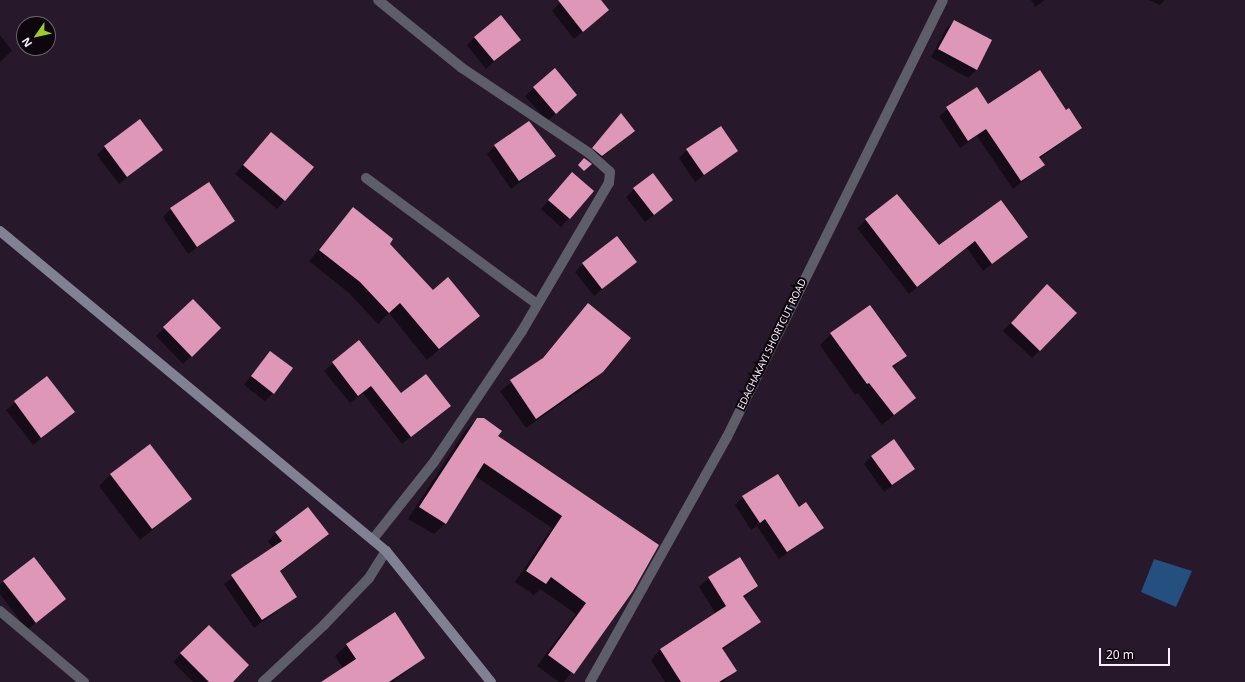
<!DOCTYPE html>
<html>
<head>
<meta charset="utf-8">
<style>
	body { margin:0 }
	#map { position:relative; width:1245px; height:682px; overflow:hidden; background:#28182c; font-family:"Noto Sans",sans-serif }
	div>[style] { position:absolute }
	.water>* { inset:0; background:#254f7e }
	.shadow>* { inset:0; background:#0007 }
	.building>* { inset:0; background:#de97b6 }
	.minor>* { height:10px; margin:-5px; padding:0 5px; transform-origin:5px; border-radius:5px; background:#5e5d6a }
	.secondary>* { height:10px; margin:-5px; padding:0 5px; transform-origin:5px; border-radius:5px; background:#818194 }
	span { translate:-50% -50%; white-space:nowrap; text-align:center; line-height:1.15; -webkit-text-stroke:4px #0d060e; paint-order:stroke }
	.street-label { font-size:10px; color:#faeffc }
	.north { position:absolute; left:16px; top:16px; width:40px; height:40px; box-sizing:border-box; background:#0d060e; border:1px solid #6c636d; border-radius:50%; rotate:236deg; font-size:11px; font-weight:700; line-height:16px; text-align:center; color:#faeffc }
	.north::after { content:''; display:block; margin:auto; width:14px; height:18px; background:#9fca2d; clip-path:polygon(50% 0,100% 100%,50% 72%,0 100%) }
	.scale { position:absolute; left:1099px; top:648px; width:71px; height:18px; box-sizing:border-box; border:2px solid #faeffc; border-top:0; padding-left:5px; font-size:12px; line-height:14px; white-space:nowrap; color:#faeffc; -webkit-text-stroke:3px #0d060e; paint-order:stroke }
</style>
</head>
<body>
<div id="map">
	<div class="water">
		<i style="clip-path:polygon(1154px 559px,1192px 571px,1176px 607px,1141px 592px)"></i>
	</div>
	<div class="shadow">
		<i style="clip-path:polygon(563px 0,600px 0,608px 10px,574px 39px,552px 11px)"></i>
		<i style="clip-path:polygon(1031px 0,1045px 0,1035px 7px)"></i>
		<i style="clip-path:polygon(1149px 0,1165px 0,1160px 5px)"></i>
		<i style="clip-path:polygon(954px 21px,991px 41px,976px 70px,968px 78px,931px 57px,946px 29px)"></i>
		<i style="clip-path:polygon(0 35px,12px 51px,0 62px)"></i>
		<i style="clip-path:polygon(475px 37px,519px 40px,486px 69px,467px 45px)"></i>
		<i style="clip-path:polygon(554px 70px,568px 103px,547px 121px,525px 96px)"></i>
		<i style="clip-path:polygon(977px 88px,988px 105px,1066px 111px,1081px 128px,1039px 159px,1044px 165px,1013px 189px,977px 136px,960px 148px,939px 116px)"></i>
		<i style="clip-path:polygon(613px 123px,634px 131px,594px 164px,585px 156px)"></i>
		<i style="clip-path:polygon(271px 133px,312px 168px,277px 209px,235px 174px)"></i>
		<i style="clip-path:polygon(495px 146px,555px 156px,511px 189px,487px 154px)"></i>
		<i style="clip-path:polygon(105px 147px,162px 149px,119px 184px,97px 155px)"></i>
		<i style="clip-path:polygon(687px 150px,737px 151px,695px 182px,679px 158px)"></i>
		<i style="clip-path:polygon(572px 173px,593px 191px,561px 227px,541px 209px)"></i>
		<i style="clip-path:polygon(634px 189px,672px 200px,645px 222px,626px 197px)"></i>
		<i style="clip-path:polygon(897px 195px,939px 247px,1001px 202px,1027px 237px,983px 271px,967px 248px,909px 294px,857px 228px)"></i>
		<i style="clip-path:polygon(171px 209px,234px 221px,188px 254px,163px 217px)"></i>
		<i style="clip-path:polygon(353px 209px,433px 291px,478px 316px,427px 360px,389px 313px,378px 324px,349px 293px,309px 261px)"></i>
		<i style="clip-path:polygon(635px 262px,594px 296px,575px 272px,583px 264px)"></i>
		<i style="clip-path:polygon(1039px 293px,1076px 313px,1032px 358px,1003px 331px)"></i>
		<i style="clip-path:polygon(193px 300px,220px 328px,183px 364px,156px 336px)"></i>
		<i style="clip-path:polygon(588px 304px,602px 371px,592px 382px,526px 428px,500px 391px,539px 362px)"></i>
		<i style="clip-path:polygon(831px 334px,905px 356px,893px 368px,915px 398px,882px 425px,858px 393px,855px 395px,820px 345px)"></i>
		<i style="clip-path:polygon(359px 341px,401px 395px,449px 406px,402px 444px,363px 393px,350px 403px,324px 371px)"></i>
		<i style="clip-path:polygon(270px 352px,273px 393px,265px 401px,244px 385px)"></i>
		<i style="clip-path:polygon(47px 377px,73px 412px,33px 445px,6px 410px)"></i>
		<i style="clip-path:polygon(477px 419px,497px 436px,633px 590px,564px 682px,559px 682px,537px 666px,576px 614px,540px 589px,534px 595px,515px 582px,552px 528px,475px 476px,446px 523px,434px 534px,408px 519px,465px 431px)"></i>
		<i style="clip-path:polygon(872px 456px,914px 469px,884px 492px,864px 464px)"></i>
		<i style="clip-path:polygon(111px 474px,190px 499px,140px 540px,99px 486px)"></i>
		<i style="clip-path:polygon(743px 497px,798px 508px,822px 527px,779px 559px,757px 526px,751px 530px,735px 505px)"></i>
		<i style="clip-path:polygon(276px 533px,328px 534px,279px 573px,296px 597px,254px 628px,224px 584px,273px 548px,268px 541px)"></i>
		<i style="clip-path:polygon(709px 578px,757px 586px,744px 598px,759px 622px,722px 650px,735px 671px,723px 682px,665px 682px,651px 660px,660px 650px,716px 614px,699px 587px)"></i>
		<i style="clip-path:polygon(4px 581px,65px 599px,27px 630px,0 594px,0 585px)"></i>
		<i style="clip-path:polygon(209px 626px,231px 682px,193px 682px,173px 662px)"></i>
		<i style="clip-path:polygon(347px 645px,424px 658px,393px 682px,323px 682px,343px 669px,335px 656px)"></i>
	</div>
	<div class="building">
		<i style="clip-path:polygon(558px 0,601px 0,609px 10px,583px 32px)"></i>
		<i style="clip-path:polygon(501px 15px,521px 40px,494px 61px,474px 37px)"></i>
		<i style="clip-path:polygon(954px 20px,992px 40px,977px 70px,938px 49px)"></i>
		<i style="clip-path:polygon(555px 68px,577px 95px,556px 114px,533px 87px)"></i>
		<i style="clip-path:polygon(1040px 70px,1066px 110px,1069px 108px,1082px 128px,1039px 157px,1045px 165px,1021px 181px,986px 129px,968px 141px,946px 107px,977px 87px,988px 104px)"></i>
		<i style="clip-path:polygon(621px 113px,635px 131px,602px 156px,592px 148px)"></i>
		<i style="clip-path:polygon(140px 119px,163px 150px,127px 177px,104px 146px)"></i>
		<i style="clip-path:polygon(529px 121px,556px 156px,519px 181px,494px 145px)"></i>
		<i style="clip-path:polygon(721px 126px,738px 151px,704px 175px,686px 149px)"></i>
		<i style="clip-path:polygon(271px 132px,314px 167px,285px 201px,243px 165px)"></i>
		<i style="clip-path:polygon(584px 158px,592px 164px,584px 171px,578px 165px)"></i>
		<i style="clip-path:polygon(572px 172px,594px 191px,570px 219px,548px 200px)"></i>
		<i style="clip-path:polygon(653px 173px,673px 200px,654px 215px,633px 188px)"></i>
		<i style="clip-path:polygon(209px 182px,235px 221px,197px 247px,170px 208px)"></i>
		<i style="clip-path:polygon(897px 194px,939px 245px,1001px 200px,1028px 237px,992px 264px,975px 241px,917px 287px,865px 219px)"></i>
		<i style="clip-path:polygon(353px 207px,393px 239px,390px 244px,433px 290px,448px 277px,480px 316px,439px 349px,400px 303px,389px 313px,360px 282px,319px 250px)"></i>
		<i style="clip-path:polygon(617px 236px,637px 262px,602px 289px,582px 263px)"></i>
		<i style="clip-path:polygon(1047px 284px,1077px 313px,1040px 351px,1011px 323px)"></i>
		<i style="clip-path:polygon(193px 299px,221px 328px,192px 357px,163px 327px)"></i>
		<i style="clip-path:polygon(588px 303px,631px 338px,603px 372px,536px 419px,510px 380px,543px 358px)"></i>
		<i style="clip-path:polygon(870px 305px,907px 356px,892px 366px,916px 398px,894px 415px,869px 383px,867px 384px,830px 333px)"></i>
		<i style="clip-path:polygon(359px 340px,401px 393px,426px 374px,451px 406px,411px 437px,371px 386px,358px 396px,332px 362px)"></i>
		<i style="clip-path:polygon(270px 351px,293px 368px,274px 394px,251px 376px)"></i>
		<i style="clip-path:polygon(47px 376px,75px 412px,41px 438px,14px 401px)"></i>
		<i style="clip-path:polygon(477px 418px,484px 418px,502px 431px,498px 436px,659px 545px,633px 591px,574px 674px,548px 655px,586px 603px,551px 577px,546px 584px,526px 571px,562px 516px,484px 463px,446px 524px,419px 507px)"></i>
		<i style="clip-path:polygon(894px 439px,915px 469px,892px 485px,871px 456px)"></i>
		<i style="clip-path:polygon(150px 444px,192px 499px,152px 529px,110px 474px)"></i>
		<i style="clip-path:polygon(778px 474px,799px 507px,806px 502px,824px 528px,787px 552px,765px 519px,760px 523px,742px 496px)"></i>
		<i style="clip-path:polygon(308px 507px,329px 534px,280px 571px,297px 597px,262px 620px,231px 575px,282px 541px,275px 532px)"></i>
		<i style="clip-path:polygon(34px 557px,66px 599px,36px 623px,3px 581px)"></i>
		<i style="clip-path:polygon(740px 557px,758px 586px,743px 596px,761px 622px,722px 648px,737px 671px,719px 682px,681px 682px,660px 649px,726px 606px,708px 577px)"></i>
		<i style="clip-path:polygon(395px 612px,425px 658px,389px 682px,321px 682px,356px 659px,346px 644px)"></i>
		<i style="clip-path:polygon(209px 625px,249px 665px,233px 682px,209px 682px,180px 653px)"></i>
	</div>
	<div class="minor">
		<i style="left:366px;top:178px;width:212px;rotate:36.4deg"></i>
		<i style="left:373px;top:539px;width:98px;rotate:-51.6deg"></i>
		<i style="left:434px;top:462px;width:158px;rotate:-56.1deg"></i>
		<i style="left:522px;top:331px;width:172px;rotate:-59.6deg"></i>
		<i style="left:609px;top:183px;width:11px;rotate:-85deg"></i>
		<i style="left:610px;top:172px;width:28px;rotate:-138deg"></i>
		<i style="left:589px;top:153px;width:153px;rotate:-146.2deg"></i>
		<i style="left:462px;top:68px;width:108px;rotate:-141deg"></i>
		<i style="left:0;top:611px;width:110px;rotate:40.2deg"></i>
		<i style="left:263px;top:682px;width:83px;rotate:-43.1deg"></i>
		<i style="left:324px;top:625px;width:65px;rotate:-46.2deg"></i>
		<i style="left:369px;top:578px;width:32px;rotate:-58deg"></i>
		<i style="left:590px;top:682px;width:281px;rotate:-60.8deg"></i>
		<i style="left:727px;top:437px;width:487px;rotate:-63.7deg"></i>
	</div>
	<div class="secondary">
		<i style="left:0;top:231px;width:501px;rotate:39.66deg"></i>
		<i style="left:386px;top:551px;width:168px;rotate:51.3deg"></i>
	</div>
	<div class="street-label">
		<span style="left:772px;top:344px;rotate:-64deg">EDACHAKAYI SHORTCUT ROAD</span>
	</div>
	<div class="north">N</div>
	<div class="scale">20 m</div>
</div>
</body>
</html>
